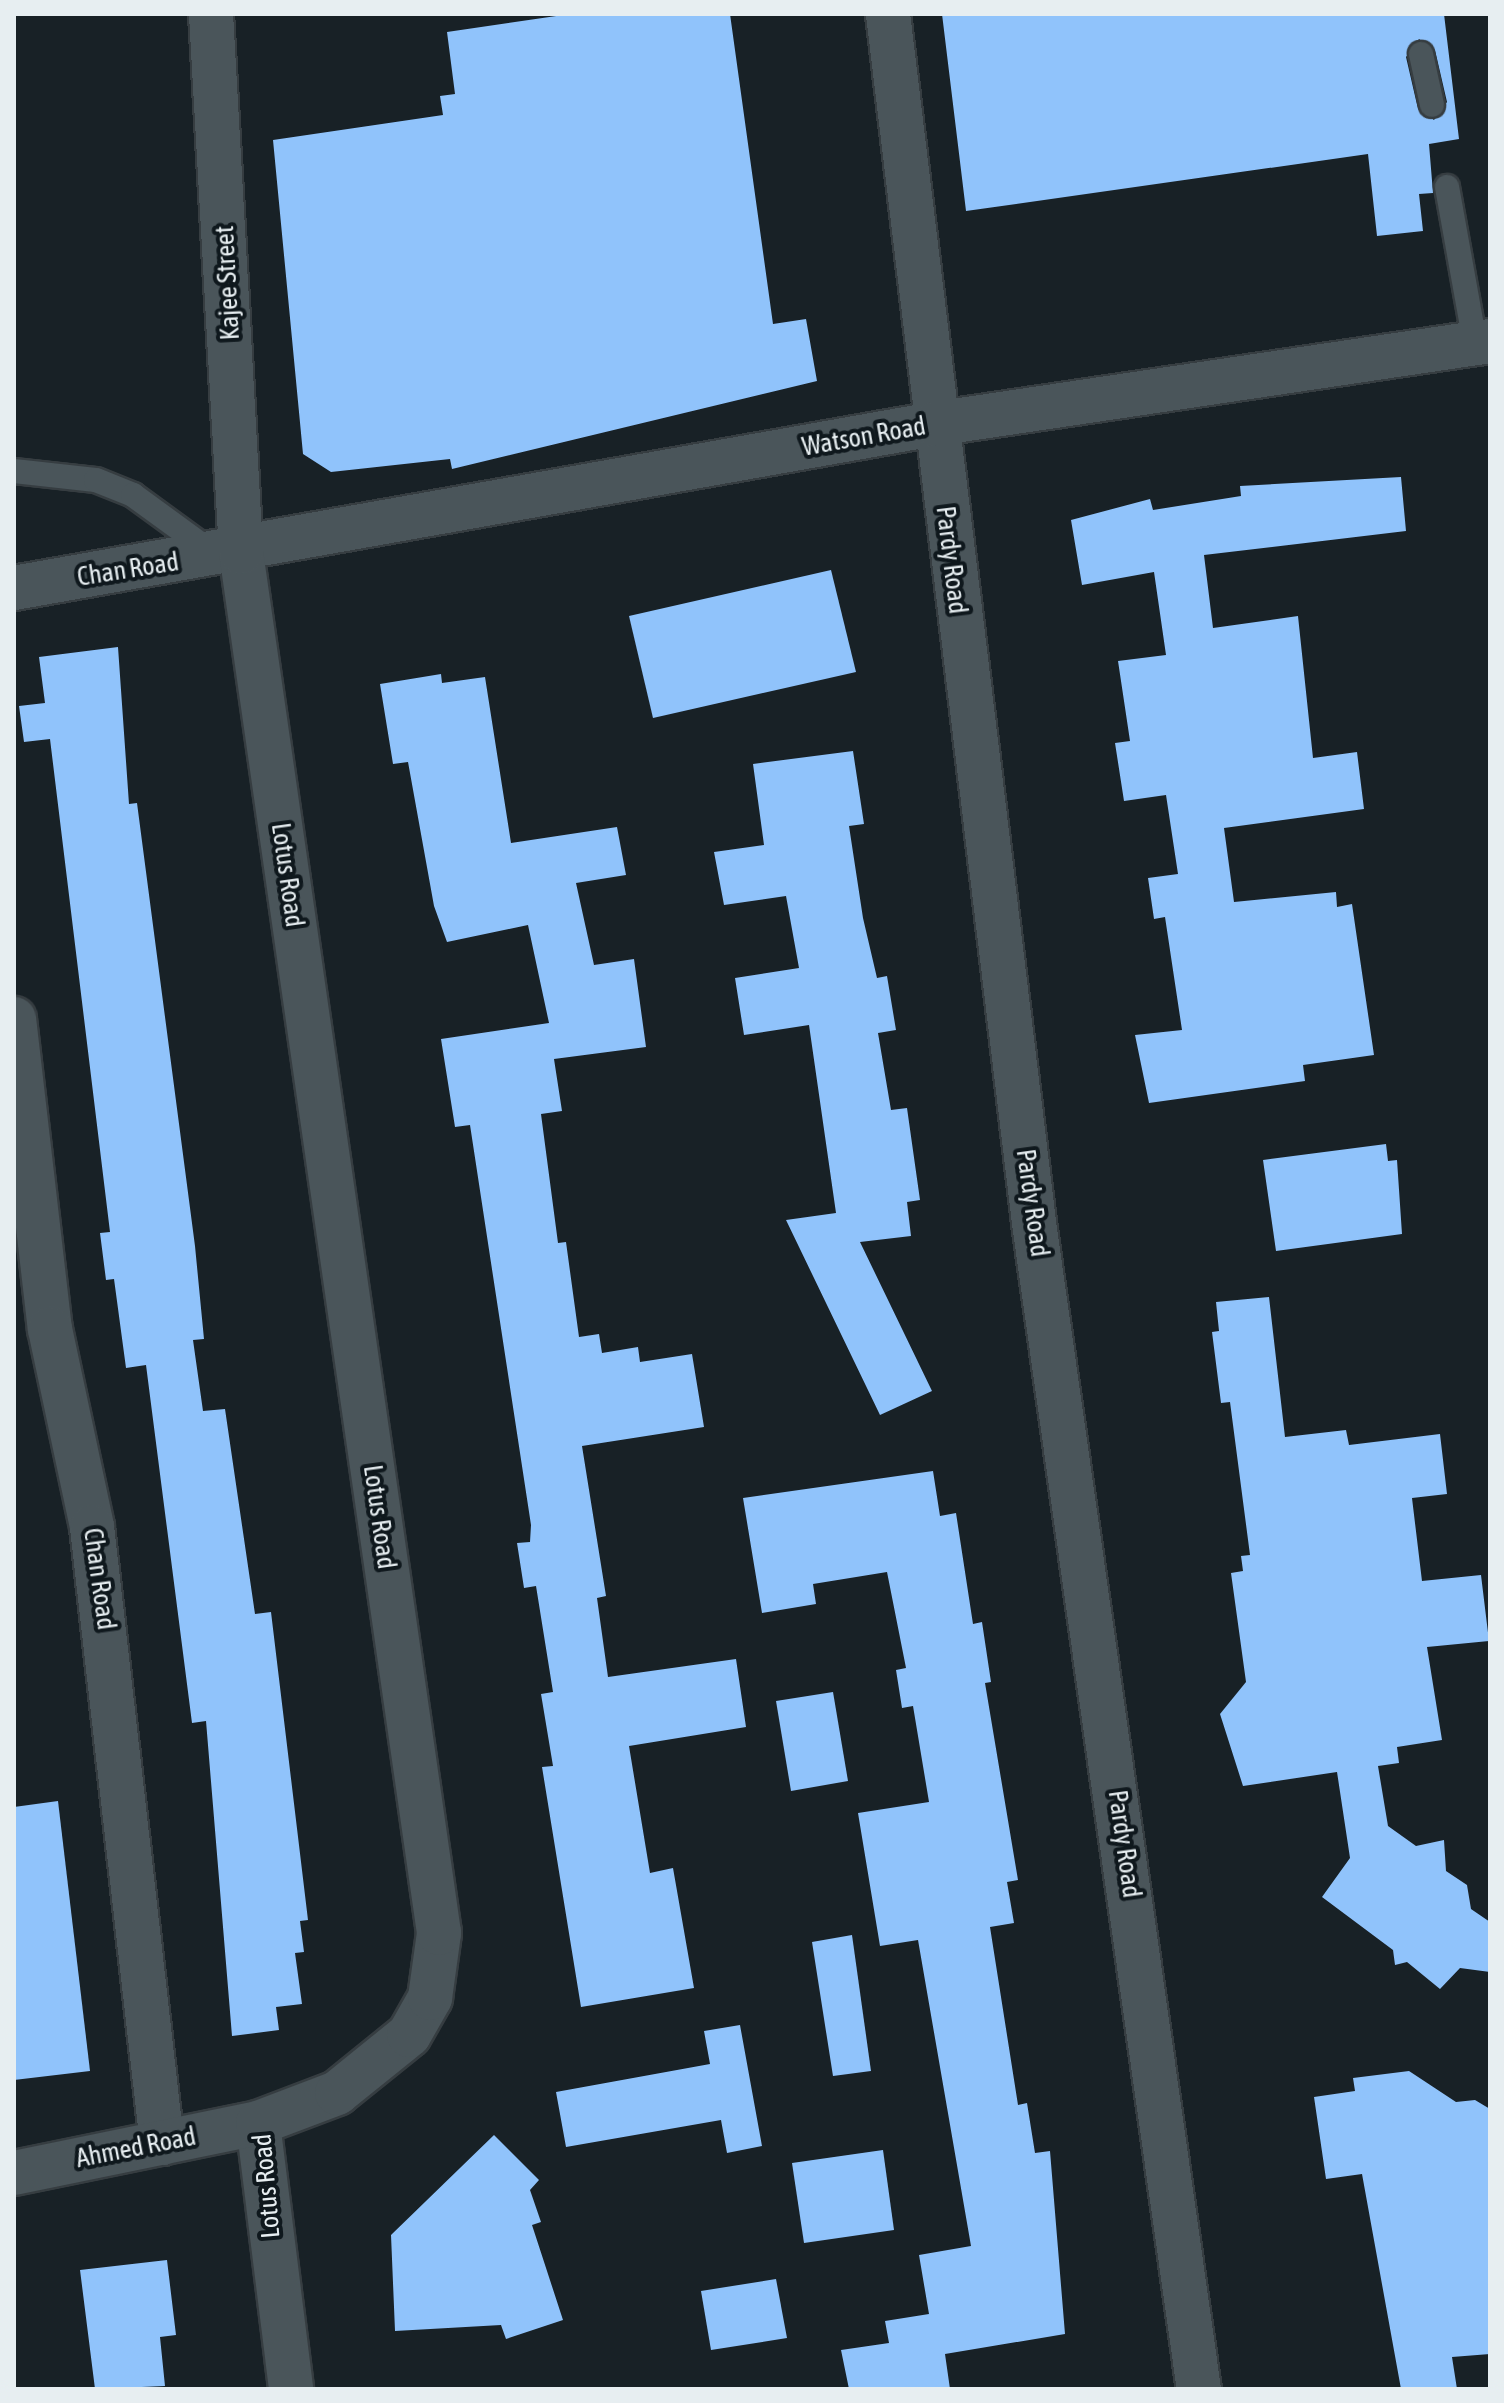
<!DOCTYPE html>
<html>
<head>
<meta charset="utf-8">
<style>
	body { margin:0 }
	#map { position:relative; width:1504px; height:2403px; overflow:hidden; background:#182126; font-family:"Asap Condensed",sans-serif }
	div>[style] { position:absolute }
	.building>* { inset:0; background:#90c3fb }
	.roads { filter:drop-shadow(2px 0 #363d41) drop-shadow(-2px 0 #363d41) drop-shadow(0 2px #363d41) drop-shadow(0 -2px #363d41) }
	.service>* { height:24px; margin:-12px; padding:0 12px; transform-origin:12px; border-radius:12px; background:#4a555a }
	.minor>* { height:44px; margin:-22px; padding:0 22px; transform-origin:22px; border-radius:22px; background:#4a555a }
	span { translate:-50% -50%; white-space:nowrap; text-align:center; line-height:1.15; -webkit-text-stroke:8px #0f181d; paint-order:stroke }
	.street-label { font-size:26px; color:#e7eef1 }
	.frame { position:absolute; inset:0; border:16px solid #e7eef1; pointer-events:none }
</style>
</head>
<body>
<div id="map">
	<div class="building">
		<i style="clip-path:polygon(570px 14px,730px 14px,773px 324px,806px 319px,817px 381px,452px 469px,450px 459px,331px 472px,303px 454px,273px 140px,443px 115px,440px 96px,455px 94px,447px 32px)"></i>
		<i style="clip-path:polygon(evenodd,942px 14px,1444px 14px,1459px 139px,1429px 144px,1433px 193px,1419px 194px,1423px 231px,1377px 236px,1368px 154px,966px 211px,942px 14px,1419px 39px,1435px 50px,1447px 102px,1434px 120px,1418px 109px,1406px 57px,1419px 39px)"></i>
		<i style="clip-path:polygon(1401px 477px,1406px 531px,1204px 555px,1213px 628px,1298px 616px,1313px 758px,1357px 752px,1364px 809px,1224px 828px,1234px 902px,1336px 892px,1337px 907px,1352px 904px,1374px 1055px,1303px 1065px,1305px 1081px,1149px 1103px,1135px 1035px,1182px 1030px,1165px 917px,1154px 919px,1148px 878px,1178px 874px,1166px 795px,1124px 801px,1115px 743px,1130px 741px,1118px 661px,1166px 655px,1154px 572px,1082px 585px,1071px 520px,1150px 499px,1153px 510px,1241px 496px,1240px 486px)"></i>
		<i style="clip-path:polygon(831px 570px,856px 672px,653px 718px,629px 616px)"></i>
		<i style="clip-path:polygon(118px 647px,129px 804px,137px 803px,195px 1246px,204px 1339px,193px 1340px,203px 1411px,225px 1409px,255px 1614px,271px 1612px,308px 1920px,300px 1921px,304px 1952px,295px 1953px,302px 2004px,276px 2007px,279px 2030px,232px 2036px,206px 1721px,192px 1723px,146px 1365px,126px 1368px,114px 1279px,106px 1280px,100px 1233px,110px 1232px,50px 739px,24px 742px,19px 706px,45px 703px,39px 657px)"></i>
		<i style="clip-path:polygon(441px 674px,442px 683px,485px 677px,511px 843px,617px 827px,626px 875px,576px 883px,594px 965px,634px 959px,646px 1047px,554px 1059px,562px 1111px,541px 1114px,558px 1243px,566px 1242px,579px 1337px,599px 1334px,602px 1353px,638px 1347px,640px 1362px,692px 1354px,704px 1427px,582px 1446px,606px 1596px,597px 1598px,608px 1677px,736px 1659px,746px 1727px,629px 1746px,650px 1873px,673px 1868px,694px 1988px,581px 2007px,542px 1767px,553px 1766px,541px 1694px,553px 1692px,536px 1586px,524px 1588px,517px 1543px,530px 1542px,531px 1525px,470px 1125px,455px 1127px,441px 1039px,549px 1023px,528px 925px,447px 942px,434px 906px,408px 762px,393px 764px,380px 684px)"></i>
		<i style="clip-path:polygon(853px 751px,864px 824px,849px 826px,863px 918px,877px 978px,887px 976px,896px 1030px,878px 1033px,891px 1110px,907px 1108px,920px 1200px,907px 1202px,911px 1236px,860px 1242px,932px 1391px,880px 1415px,786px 1220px,836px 1213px,809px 1025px,744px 1035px,735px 978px,799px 968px,786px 896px,724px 905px,714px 852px,764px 845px,753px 764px)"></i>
		<i style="clip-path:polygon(1386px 1144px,1388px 1161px,1397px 1160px,1402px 1234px,1276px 1251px,1263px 1160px)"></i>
		<i style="clip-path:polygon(1269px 1297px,1285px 1437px,1346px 1430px,1349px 1445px,1440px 1434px,1447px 1494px,1412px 1498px,1422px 1581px,1481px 1575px,1489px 1641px,1427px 1647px,1442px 1740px,1397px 1747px,1399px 1763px,1378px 1766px,1388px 1826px,1416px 1846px,1444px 1840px,1446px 1871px,1467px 1885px,1471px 1909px,1490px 1922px,1490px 1972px,1460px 1968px,1440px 1989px,1407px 1962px,1395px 1965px,1393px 1950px,1322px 1897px,1350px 1858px,1337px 1772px,1243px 1786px,1220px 1714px,1246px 1682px,1231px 1573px,1243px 1571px,1241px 1556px,1250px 1555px,1230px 1402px,1221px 1403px,1212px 1332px,1219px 1331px,1216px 1302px)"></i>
		<i style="clip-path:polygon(933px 1471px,940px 1516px,956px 1513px,973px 1624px,982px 1622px,991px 1682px,985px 1683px,1018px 1880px,1007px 1882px,1014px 1923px,990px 1927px,1018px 2105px,1027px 2103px,1035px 2153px,1050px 2151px,1065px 2334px,945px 2354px,950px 2389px,849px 2389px,841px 2350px,889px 2343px,885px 2321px,929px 2314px,919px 2255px,971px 2246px,918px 1940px,880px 1946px,858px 1813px,929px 1802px,913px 1706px,902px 1708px,896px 1670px,906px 1668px,887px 1572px,813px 1584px,816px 1604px,762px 1613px,743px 1498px)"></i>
		<i style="clip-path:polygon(833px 1692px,848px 1781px,791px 1791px,776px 1701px)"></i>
		<i style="clip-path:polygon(58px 1801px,90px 2071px,14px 2080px,14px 1807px)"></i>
		<i style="clip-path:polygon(852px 1935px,871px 2071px,833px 2076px,812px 1942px)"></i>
		<i style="clip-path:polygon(740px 2025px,762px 2146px,727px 2153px,721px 2120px,566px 2147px,556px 2092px,710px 2064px,704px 2031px)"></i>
		<i style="clip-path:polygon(1409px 2071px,1456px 2102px,1475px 2100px,1490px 2109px,1490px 2354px,1452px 2357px,1457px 2389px,1401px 2389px,1362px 2174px,1326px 2179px,1314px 2097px,1355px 2091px,1353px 2078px)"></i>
		<i style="clip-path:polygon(494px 2135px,539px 2180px,530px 2190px,541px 2222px,532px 2225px,563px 2320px,506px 2339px,501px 2325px,395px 2331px,391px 2235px)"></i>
		<i style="clip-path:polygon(883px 2150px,894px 2230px,804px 2243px,792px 2163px)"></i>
		<i style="clip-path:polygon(167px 2260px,176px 2335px,160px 2337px,165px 2386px,95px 2389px,80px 2270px)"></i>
		<i style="clip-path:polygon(776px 2279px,787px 2338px,711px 2350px,701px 2291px)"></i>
	</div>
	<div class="roads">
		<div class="service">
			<i style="left:1421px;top:54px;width:52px;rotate:77.8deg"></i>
			<i style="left:1447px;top:187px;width:158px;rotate:79.8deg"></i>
			<i style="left:14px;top:471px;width:82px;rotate:6.3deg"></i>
			<i style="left:96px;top:480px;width:40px;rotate:22deg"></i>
			<i style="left:133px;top:495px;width:100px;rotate:36.1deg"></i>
		</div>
		<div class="minor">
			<i style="left:888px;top:14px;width:1218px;rotate:83.11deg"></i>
			<i style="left:1034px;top:1223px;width:1178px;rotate:81.95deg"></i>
			<i style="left:14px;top:588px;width:935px;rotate:-10.11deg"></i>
			<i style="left:934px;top:424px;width:562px;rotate:-8.49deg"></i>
			<i style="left:14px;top:1019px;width:312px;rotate:83.4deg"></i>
			<i style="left:50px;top:1329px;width:202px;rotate:78deg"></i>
			<i style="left:92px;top:1527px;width:620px;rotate:83.52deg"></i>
			<i style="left:258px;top:2123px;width:268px;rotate:82.9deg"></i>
			<i style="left:14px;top:2173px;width:249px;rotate:-11.6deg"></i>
			<i style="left:258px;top:2123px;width:85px;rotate:-20.8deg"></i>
			<i style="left:337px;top:2093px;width:92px;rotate:-38.9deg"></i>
			<i style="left:409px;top:2035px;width:43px;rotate:-60.4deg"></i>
			<i style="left:430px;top:1998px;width:66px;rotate:-82.1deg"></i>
			<i style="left:439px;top:1933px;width:1395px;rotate:-98.16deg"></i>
			<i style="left:241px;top:552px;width:539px;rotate:-93.19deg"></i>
		</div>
	</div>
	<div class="street-label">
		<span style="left:228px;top:283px;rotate:-93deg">Kajee Street</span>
		<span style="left:864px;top:437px;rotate:-10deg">Watson Road</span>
		<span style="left:951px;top:560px;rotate:83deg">Pardy Road</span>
		<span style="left:128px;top:570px;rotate:-9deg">Chan Road</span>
		<span style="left:287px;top:875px;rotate:82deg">Lotus Road</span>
		<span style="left:1032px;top:1203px;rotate:82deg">Pardy Road</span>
		<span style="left:379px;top:1517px;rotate:82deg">Lotus Road</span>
		<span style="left:99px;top:1579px;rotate:82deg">Chan Road</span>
		<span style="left:1124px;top:1844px;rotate:82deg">Pardy Road</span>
		<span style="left:136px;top:2148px;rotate:-11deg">Ahmed Road</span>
		<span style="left:267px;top:2186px;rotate:-95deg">Lotus Road</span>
	</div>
	<div class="frame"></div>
</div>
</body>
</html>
